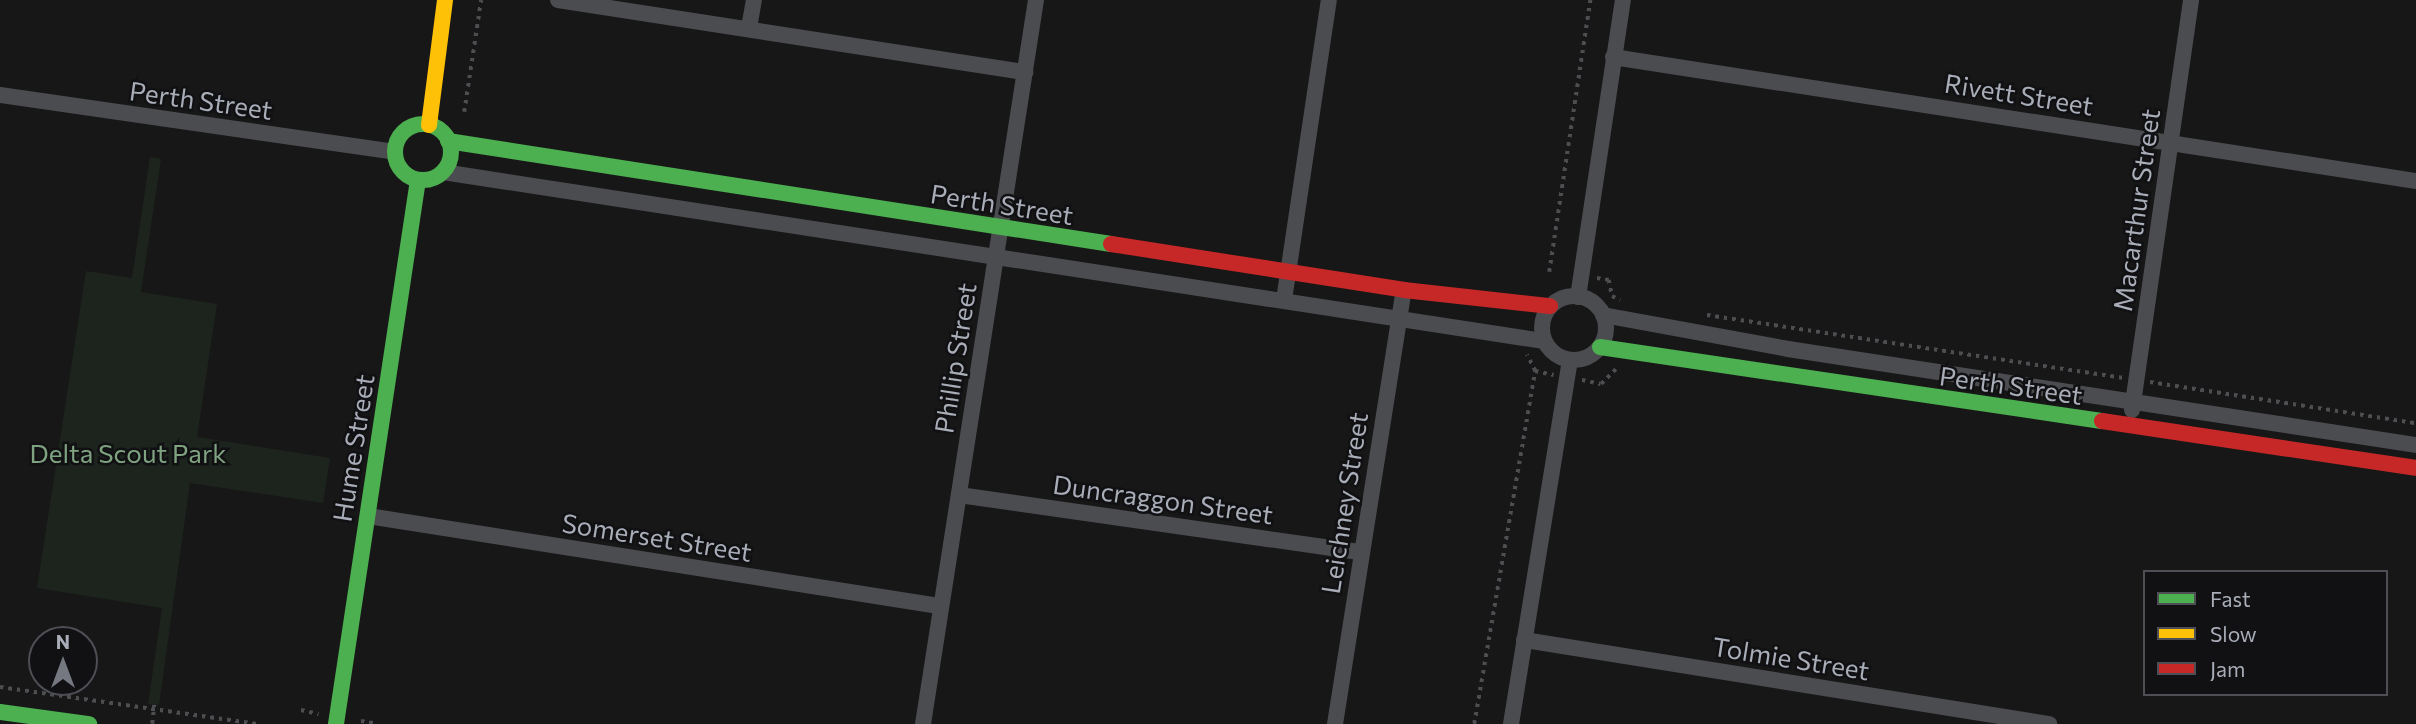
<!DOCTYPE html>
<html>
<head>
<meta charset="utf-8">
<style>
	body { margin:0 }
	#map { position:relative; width:2416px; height:724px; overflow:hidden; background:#171717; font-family:Commissioner,sans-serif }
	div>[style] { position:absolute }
	.green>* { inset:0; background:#1d241e }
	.path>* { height:3.5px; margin-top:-1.75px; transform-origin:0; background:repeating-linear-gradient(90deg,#4d4e52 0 3.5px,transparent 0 8.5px) }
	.street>* { height:16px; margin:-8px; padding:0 8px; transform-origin:8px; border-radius:8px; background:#4b4c50 }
	.street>.ring { margin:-8px; padding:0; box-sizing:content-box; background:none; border:16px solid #4b4c50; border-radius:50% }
	.fast>* { height:16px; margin:-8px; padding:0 8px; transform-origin:8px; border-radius:8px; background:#4caf50 }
	.fast>.ring { margin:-8px; padding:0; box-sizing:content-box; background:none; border:16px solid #4caf50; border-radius:50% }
	.slow>* { height:16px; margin:-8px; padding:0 8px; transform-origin:8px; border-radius:8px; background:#ffc107 }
	.jam>* { height:16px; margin:-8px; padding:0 8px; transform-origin:8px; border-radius:8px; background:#c62828 }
	span { translate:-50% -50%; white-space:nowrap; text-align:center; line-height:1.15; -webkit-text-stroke:5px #111113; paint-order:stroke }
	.street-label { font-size:26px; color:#a8adb8 }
	.park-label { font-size:26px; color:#7fa381 }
	.legend { position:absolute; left:2143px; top:570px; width:245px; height:126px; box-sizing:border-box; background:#111113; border:2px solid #4d4f55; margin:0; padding:9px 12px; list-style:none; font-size:21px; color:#a8adb8 }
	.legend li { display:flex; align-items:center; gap:14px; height:35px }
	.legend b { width:35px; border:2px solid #4d4f55 }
	.north { position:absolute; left:28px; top:626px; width:70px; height:70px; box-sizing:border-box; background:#111113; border:2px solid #4d4f55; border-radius:50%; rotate:0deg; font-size:19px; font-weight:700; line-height:28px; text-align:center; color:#a8adb8 }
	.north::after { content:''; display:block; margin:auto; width:24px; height:32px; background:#757880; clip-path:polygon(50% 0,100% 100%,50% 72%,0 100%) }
</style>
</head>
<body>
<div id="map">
	<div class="green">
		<i style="clip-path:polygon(150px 157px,161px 159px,141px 292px,217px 304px,197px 437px,330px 458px,323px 503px,190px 483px,159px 705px,148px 704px,162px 608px,37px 588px,86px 271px,132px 278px)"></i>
	</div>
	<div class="path">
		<i style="left:464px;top:112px;width:113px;rotate:-81.4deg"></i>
		<i style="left:1549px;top:272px;width:275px;rotate:-81.4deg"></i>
		<i style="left:1597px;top:278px;width:12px;rotate:9deg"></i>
		<i style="left:1609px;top:280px;width:16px;rotate:79deg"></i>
		<i style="left:1612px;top:296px;width:9px;rotate:27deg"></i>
		<i style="left:1707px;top:315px;width:420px;rotate:8.6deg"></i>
		<i style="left:1535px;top:371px;width:19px;rotate:12deg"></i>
		<i style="left:1582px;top:380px;width:19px;rotate:12deg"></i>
		<i style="left:1601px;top:384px;width:24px;rotate:-45deg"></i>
		<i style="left:2150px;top:382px;width:269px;rotate:8.8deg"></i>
		<i style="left:0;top:687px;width:260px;rotate:8.2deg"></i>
		<i style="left:301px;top:710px;width:18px;rotate:13deg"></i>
		<i style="left:361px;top:721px;width:12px;rotate:9deg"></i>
		<i style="left:152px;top:724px;width:19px;rotate:-84deg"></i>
		<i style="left:1474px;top:724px;width:358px;rotate:-80.2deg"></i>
		<i style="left:1535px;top:371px;width:18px;rotate:-117deg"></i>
	</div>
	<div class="street">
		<i style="left:558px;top:0;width:473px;rotate:8.8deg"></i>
		<i style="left:749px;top:28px;width:28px;rotate:-80deg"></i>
		<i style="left:1613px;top:57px;width:813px;rotate:8.78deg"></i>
		<i style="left:0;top:95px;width:399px;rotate:8.2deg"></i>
		<i style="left:443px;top:172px;width:1114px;rotate:8.73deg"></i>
		<i class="ring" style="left:1542px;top:296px;width:48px;height:48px"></i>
		<i style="left:1578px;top:297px;width:300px;rotate:-81.4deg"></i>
		<i style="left:1284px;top:300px;width:303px;rotate:-81.5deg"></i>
		<i style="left:1603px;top:315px;width:188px;rotate:10.4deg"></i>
		<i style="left:1788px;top:349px;width:635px;rotate:8.69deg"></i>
		<i style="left:2132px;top:410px;width:414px;rotate:-81.8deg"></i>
		<i style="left:959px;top:495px;width:406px;rotate:8.1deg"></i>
		<i style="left:368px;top:516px;width:578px;rotate:8.96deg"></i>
		<i style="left:1524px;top:640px;width:532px;rotate:9.09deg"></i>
		<i style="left:923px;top:724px;width:733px;rotate:-81.13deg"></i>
		<i style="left:1335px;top:724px;width:439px;rotate:-81deg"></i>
		<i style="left:1511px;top:724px;width:368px;rotate:-80.8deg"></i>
	</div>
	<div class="fast">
		<i class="ring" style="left:395px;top:124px;width:40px;height:40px"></i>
		<i style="left:448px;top:141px;width:671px;rotate:8.83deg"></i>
		<i style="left:1600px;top:347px;width:507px;rotate:8.39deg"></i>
		<i style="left:0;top:712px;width:90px;rotate:7.7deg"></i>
		<i style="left:336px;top:724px;width:550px;rotate:-81.43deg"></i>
	</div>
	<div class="slow">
		<i style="left:429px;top:125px;width:126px;rotate:-82.7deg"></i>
	</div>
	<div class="jam">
		<i style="left:1111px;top:244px;width:297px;rotate:8.9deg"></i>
		<i style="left:1404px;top:290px;width:147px;rotate:6.3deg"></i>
		<i style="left:2102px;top:421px;width:317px;rotate:8.5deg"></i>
	</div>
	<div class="street-label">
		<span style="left:2019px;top:94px;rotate:9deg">Rivett Street</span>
		<span style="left:201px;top:100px;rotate:8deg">Perth Street</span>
		<span style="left:1002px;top:204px;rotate:9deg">Perth Street</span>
		<span style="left:2136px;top:210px;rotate:-82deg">Macarthur Street</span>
		<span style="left:955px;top:358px;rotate:-81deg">Phillip Street</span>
		<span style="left:2011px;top:385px;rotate:8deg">Perth Street</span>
		<span style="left:353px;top:448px;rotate:-81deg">Hume Street</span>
		<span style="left:1163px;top:499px;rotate:8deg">Duncraggon Street</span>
		<span style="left:1344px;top:503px;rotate:-81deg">Leichney Street</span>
		<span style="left:657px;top:537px;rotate:9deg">Somerset Street</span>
		<span style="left:1791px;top:658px;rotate:9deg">Tolmie Street</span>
	</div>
	<div class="park-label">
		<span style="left:128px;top:453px">Delta Scout Park</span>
	</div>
	<ul class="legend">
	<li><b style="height:9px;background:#4caf50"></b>Fast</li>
	<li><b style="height:9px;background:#ffc107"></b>Slow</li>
	<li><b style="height:9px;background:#c62828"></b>Jam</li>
	</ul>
	<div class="north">N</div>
</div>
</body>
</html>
